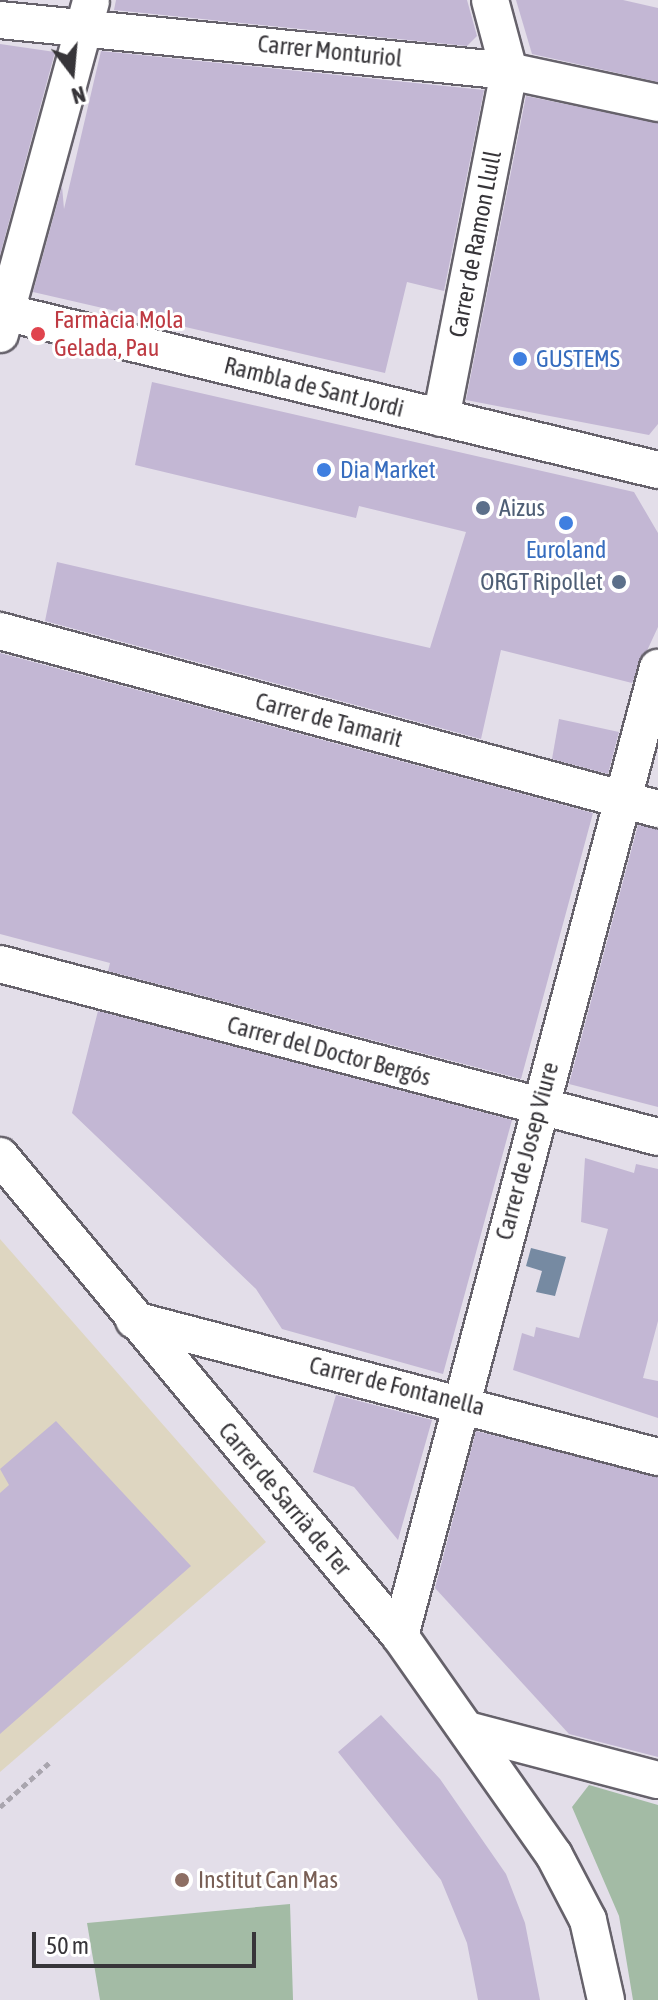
<!DOCTYPE html>
<html>
<head>
<meta charset="utf-8">
<style>
	body { margin:0 }
	#map { position:relative; width:658px; height:2000px; overflow:hidden; background:#e3dee9; font-family:"Asap Condensed",sans-serif }
	div>[style] { position:absolute }
	.industrial>* { inset:0; background:#ded6c1 }
	.green>* { inset:0; background:#a3bba5 }
	.water>* { inset:0; background:#768aa2 }
	.building>* { inset:0; background:#c3b7d4 }
	.path>* { height:5px; margin-top:-2.5px; transform-origin:0; background:repeating-linear-gradient(90deg,#a9a5ae 0 6px,transparent 0 10px) }
	.roads { filter:drop-shadow(2px 0 #66626b) drop-shadow(-2px 0 #66626b) drop-shadow(0 2px #66626b) drop-shadow(0 -2px #66626b) }
	.minor>* { height:36px; margin:-18px; padding:0 18px; transform-origin:18px; border-radius:18px; background:#fff }
	.dots>* { width:22px; height:22px; translate:-50% -50%; box-sizing:border-box; border:4px solid #fff; border-radius:50% }
	span { translate:-50% -50%; white-space:nowrap; text-align:center; line-height:1.15; -webkit-text-stroke:6px #fff; paint-order:stroke }
	.street-label { font-size:24px; color:#373539 }
	.health-label { font-size:24px; color:#be3a42 }
	.left { translate:0 -50%; text-align:left }
	.shop-label { font-size:24px; color:#366cbe }
	.service-label { font-size:24px; color:#4e5e75 }
	.right { translate:-100% -50%; text-align:right }
	.education-label { font-size:24px; color:#785e54 }
	.north { position:absolute; left:32px; top:32px; width:80px; height:80px; -webkit-text-stroke:6px #fff; paint-order:stroke; rotate:164deg; font-size:22px; font-weight:700; line-height:32px; text-align:center; color:#373539 }
	.north::after { content:''; display:block; margin:auto; width:28px; height:36px; background:#373539; clip-path:polygon(50% 0,100% 100%,50% 72%,0 100%) }
	.scale { position:absolute; left:32px; top:1932px; width:224px; height:36px; box-sizing:border-box; border:4px solid #373539; border-top:0; padding-left:10px; font-size:24px; line-height:28px; white-space:nowrap; color:#373539; -webkit-text-stroke:6px #fff; paint-order:stroke }
</style>
</head>
<body>
<div id="map">
	<div class="industrial">
		<i style="clip-path:polygon(0 1239px,266px 1542px,0 1772px)"></i>
	</div>
	<div class="green">
		<i style="clip-path:polygon(589px 1785px,658px 1805px,658px 2000px,633px 2000px,619px 1916px,572px 1807px)"></i>
		<i style="clip-path:polygon(290px 1904px,293px 2000px,100px 2000px,87px 1923px)"></i>
	</div>
	<div class="water">
		<i style="clip-path:polygon(531px 1248px,566px 1257px,555px 1296px,536px 1292px,542px 1271px,526px 1266px)"></i>
	</div>
	<div class="building">
		<i style="clip-path:polygon(116px 0,467px 0,477px 36px,467px 46px,114px 10px)"></i>
		<i style="clip-path:polygon(516px 0,623px 0,658px 8px,658px 82px,532px 54px)"></i>
		<i style="clip-path:polygon(0 44px,55px 52px,0 255px)"></i>
		<i style="clip-path:polygon(101px 51px,484px 90px,444px 291px,407px 282px,385px 373px,33px 292px,62px 186px,64px 209px)"></i>
		<i style="clip-path:polygon(526px 96px,658px 123px,658px 424px,649px 435px,466px 400px)"></i>
		<i style="clip-path:polygon(152px 382px,634px 492px,658px 533px,658px 627px,632px 683px,501px 650px,481px 739px,45px 621px,57px 562px,430px 648px,466px 532px,359px 506px,356px 518px,135px 465px)"></i>
		<i style="clip-path:polygon(0 653px,593px 813px,521px 1079px,108px 971px,110px 963px,0 934px)"></i>
		<i style="clip-path:polygon(559px 719px,619px 732px,608px 774px,552px 759px)"></i>
		<i style="clip-path:polygon(638px 825px,658px 829px,658px 1107px,569px 1084px)"></i>
		<i style="clip-path:polygon(98px 1011px,512px 1120px,443px 1374px,282px 1329px,256px 1289px,72px 1113px)"></i>
		<i style="clip-path:polygon(585px 1158px,634px 1173px,636px 1164px,658px 1169px,658px 1321px,643px 1378px,658px 1381px,658px 1418px,513px 1370px,522px 1333px,534px 1337px,536px 1327px,579px 1338px,608px 1229px,581px 1222px)"></i>
		<i style="clip-path:polygon(336px 1395px,432px 1420px,398px 1540px,354px 1487px,313px 1472px)"></i>
		<i style="clip-path:polygon(56px 1421px,191px 1566px,0 1734px,0 1493px,9px 1485px,0 1469px)"></i>
		<i style="clip-path:polygon(476px 1431px,658px 1477px,658px 1757px,569px 1734px,435px 1588px)"></i>
		<i style="clip-path:polygon(381px 1715px,440px 1779px,506px 1874px,525px 1923px,540px 2000px,478px 2000px,467px 1943px,441px 1880px,338px 1752px)"></i>
	</div>
	<div class="path">
		<i style="left:0;top:1807px;width:66px;rotate:-41.9deg"></i>
	</div>
	<div class="roads">
		<div class="minor">
			<i style="left:0;top:20px;width:512px;rotate:5.72deg"></i>
			<i style="left:509px;top:71px;width:152px;rotate:12.1deg"></i>
			<i style="left:0;top:311px;width:677px;rotate:13.58deg"></i>
			<i style="left:0;top:334px;width:344px;rotate:-74.7deg"></i>
			<i style="left:441px;top:418px;width:354px;rotate:-78.9deg"></i>
			<i style="left:509px;top:71px;width:73px;rotate:-105deg"></i>
			<i style="left:0;top:631px;width:682px;rotate:15.14deg"></i>
			<i style="left:0;top:964px;width:680px;rotate:14.73deg"></i>
			<i style="left:0;top:1156px;width:625px;rotate:50.19deg"></i>
			<i style="left:400px;top:1636px;width:268px;rotate:54.9deg"></i>
			<i style="left:554px;top:1855px;width:73px;rotate:62.4deg"></i>
			<i style="left:588px;top:1920px;width:82px;rotate:77.3deg"></i>
			<i style="left:134px;top:1320px;width:542px;rotate:14.65deg"></i>
			<i style="left:400px;top:1636px;width:1002px;rotate:-75.08deg"></i>
			<i style="left:467px;top:1730px;width:197px;rotate:14.7deg"></i>
		</div>
	</div>
	<div class="dots">
		<i style="left:38px;top:334px;background:#e0444e"></i>
		<i style="left:520px;top:359px;background:#3f7fe0"></i>
		<i style="left:324px;top:470px;background:#3f7fe0"></i>
		<i style="left:483px;top:508px;background:#5c6f8a"></i>
		<i style="left:566px;top:523px;background:#3f7fe0"></i>
		<i style="left:619px;top:582px;background:#5c6f8a"></i>
		<i style="left:182px;top:1880px;background:#8d6e63"></i>
	</div>
	<div class="street-label">
		<span style="left:330px;top:51px;rotate:6deg">Carrer Monturiol</span>
		<span style="left:475px;top:244px;rotate:-79deg">Carrer de Ramon Llull</span>
		<span style="left:314px;top:387px;rotate:14deg">Rambla de Sant Jordi</span>
		<span style="left:329px;top:720px;rotate:15deg">Carrer de Tamarit</span>
		<span style="left:329px;top:1051px;rotate:15deg">Carrer del Doctor Bergós</span>
		<span style="left:527px;top:1151px;rotate:-75deg">Carrer de Josep Viure</span>
		<span style="left:397px;top:1386px;rotate:14deg">Carrer de Fontanella</span>
		<span style="left:285px;top:1499px;rotate:50deg">Carrer de Sarrià de Ter</span>
	</div>
	<div class="health-label">
		<span class="left" style="left:54px;top:334px">Farmàcia Mola<br>Gelada, Pau</span>
	</div>
	<div class="shop-label">
		<span class="left" style="left:536px;top:359px">GUSTEMS</span>
		<span class="left" style="left:340px;top:470px">Dia Market</span>
		<span style="left:566px;top:550px">Euroland</span>
	</div>
	<div class="service-label">
		<span class="left" style="left:499px;top:508px">Aizus</span>
		<span class="right" style="left:603px;top:582px">ORGT Ripollet</span>
	</div>
	<div class="education-label">
		<span class="left" style="left:198px;top:1880px">Institut Can Mas</span>
	</div>
	<div class="north">N</div>
	<div class="scale">50 m</div>
</div>
</body>
</html>
